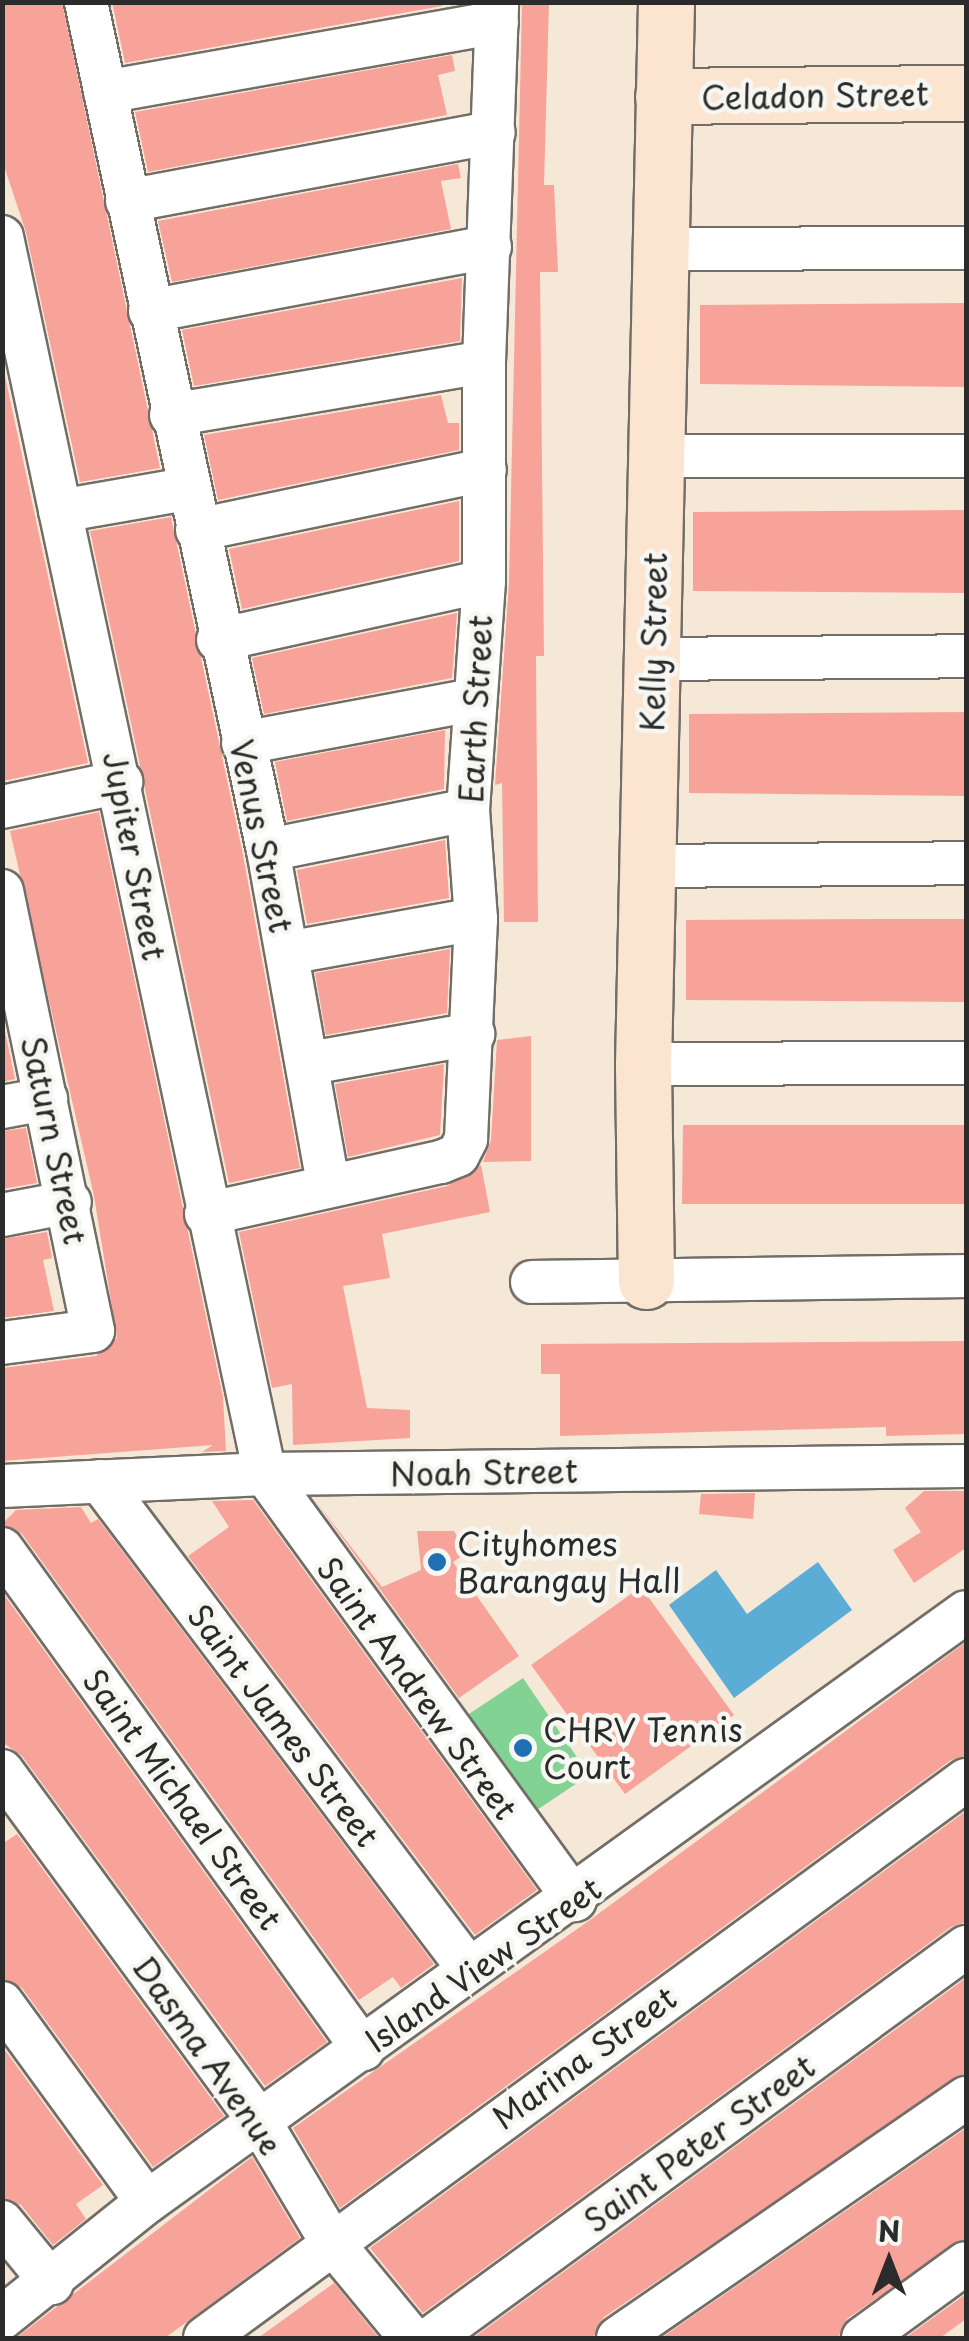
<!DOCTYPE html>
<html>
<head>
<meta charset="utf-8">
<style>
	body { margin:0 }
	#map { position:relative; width:969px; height:2341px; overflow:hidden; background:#f5e8d7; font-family:"Playpen Sans",sans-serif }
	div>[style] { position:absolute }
	.green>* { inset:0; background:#81d293 }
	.water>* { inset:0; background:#5badd6 }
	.building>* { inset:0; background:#f8a39a }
	.roads { filter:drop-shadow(2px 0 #726d67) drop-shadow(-2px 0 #726d67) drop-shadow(0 2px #726d67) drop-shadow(0 -2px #726d67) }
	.street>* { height:42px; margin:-21px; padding:0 21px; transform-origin:21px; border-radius:21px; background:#fff }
	.secondary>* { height:55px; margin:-27.5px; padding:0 27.5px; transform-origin:27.5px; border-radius:27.5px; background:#fce5d0 }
	.dots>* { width:28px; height:28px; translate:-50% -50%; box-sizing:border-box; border:5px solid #f6f6f2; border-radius:50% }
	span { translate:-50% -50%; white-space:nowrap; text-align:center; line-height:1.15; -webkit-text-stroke:9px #f6f6f2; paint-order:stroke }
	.street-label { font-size:32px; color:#2b2b2b }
	.poi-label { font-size:32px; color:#2b2b2b }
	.left { translate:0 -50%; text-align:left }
	.frame { position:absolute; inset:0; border:5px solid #2b2b2b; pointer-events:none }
	.north { position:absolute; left:839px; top:2211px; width:100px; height:100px; -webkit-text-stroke:8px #f6f6f2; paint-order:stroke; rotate:0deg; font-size:28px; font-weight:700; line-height:40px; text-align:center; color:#2b2b2b }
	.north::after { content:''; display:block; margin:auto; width:35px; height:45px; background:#2b2b2b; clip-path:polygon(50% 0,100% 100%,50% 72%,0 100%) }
</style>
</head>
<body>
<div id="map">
	<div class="green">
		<i style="clip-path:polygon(523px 1678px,589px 1775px,522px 1820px,457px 1722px)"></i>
	</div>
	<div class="water">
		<i style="clip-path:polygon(818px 1562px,852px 1610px,734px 1698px,669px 1605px,716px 1570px,747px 1614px)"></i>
	</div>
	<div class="building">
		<i style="clip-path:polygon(2px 2px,62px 2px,160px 468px,80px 482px,26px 232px,2px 160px)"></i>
		<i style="clip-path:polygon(112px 2px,441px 2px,442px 6px,125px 63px)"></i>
		<i style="clip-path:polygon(522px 2px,549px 2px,544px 185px,554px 185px,558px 272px,540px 272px,544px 656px,536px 656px,538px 922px,504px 922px,502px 783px,495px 785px,509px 583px)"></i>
		<i style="clip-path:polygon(452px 55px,455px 71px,438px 75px,447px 115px,148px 172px,135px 112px)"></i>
		<i style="clip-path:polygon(458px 164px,461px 178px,441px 181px,451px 229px,172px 282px,158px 221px)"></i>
		<i style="clip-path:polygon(462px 278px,460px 341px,194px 386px,182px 330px)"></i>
		<i style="clip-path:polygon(966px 303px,966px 387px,700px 384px,700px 305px)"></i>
		<i style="clip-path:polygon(2px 362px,88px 763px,3px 781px,2px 780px)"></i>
		<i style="clip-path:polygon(441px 395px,448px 423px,459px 423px,459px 450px,218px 500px,204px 435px)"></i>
		<i style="clip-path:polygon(459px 501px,459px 561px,242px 609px,229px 549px)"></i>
		<i style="clip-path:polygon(966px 510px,966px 593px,693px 591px,693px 512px)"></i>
		<i style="clip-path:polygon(171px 517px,243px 855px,300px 1168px,229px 1183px,90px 531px)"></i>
		<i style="clip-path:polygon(457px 613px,452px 678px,264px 714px,252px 658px)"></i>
		<i style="clip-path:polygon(966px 712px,966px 796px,689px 793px,689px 714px)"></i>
		<i style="clip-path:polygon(445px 730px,444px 789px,287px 821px,275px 762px)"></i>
		<i style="clip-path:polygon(99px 812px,223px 1397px,226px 1451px,202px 1452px,213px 1445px,2px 1461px,2px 1368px,96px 1356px,117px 1338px,94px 1196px,10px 831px)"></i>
		<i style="clip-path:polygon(445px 840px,449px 898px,307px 924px,297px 870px)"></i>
		<i style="clip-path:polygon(880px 919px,966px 919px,966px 1002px,686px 1000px,686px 920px)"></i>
		<i style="clip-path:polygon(450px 949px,447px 1013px,326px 1035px,315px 973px)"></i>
		<i style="clip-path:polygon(2px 1017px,15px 1079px,2px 1082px)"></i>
		<i style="clip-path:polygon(531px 1036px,531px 1161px,483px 1162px,491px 1140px,497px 1040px)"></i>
		<i style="clip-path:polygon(444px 1064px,440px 1135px,348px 1157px,335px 1084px)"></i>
		<i style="clip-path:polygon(683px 1125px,966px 1125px,966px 1204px,682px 1204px)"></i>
		<i style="clip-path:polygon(26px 1128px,37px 1183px,2px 1189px,2px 1131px)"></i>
		<i style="clip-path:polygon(481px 1165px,490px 1212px,382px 1234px,390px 1278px,343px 1286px,367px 1408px,410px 1410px,410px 1438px,293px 1445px,292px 1384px,272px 1388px,239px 1232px,447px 1186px)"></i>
		<i style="clip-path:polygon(47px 1232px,52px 1258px,43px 1260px,54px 1311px,2px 1318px,2px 1239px)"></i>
		<i style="clip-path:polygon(966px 1341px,966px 1434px,886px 1436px,886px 1427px,560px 1436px,560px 1374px,541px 1374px,541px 1344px)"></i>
		<i style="clip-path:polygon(924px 1491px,966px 1491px,966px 1548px,914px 1583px,893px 1550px,921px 1532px,905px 1508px)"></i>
		<i style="clip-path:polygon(755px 1493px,753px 1519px,699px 1514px,701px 1494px)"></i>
		<i style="clip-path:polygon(253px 1500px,537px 1890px,475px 1935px,188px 1556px,229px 1527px,212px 1501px)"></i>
		<i style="clip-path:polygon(315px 1500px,382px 1587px,421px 1570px,417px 1531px,454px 1531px,466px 1553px,453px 1562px,519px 1656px,459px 1698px)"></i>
		<i style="clip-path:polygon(81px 1507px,91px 1523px,98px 1519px,434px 1964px,401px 1988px,393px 1977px,359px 2000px,22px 1534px,2px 1524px,16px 1510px)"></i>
		<i style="clip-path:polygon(641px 1587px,734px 1715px,625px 1794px,531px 1665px)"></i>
		<i style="clip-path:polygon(2px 1592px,327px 2042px,265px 2086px,22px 1756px,2px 1742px)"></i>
		<i style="clip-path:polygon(966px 1642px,966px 1756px,951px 1760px,340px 2208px,293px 2128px,590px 1920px)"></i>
		<i style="clip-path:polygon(966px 1811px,966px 1922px,951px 1927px,423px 2313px,370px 2248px)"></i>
		<i style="clip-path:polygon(17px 1834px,224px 2116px,153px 2167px,22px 1988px,2px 1978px,2px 1844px)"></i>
		<i style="clip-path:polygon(966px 1978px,966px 2073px,604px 2317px,593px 2338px,473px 2338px)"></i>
		<i style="clip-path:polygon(2px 2046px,103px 2185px,76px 2204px,86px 2219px,53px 2245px,21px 2205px,2px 2198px)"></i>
		<i style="clip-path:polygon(966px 2128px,966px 2238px,848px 2318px,838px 2338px,661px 2338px)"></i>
		<i style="clip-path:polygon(252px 2157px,300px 2238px,165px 2338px,16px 2338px)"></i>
		<i style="clip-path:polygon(334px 2283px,379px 2338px,258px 2338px)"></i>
		<i style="clip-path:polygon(966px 2294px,966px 2319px,940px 2338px,905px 2338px)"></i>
	</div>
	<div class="roads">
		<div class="street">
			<i style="left:86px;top:2px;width:867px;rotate:77.89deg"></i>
			<i style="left:268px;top:850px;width:340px;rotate:79.8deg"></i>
			<i style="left:105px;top:92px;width:398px;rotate:-10.1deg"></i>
			<i style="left:127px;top:201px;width:373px;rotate:-10.6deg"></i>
			<i style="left:2px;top:237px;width:1265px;rotate:78deg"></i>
			<i style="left:265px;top:1474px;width:527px;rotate:53.96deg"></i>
			<i style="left:661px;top:249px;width:305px;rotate:-0.2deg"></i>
			<i style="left:150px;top:311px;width:346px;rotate:-10.7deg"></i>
			<i style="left:171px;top:415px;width:317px;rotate:-9.6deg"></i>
			<i style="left:658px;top:456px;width:308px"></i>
			<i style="left:60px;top:511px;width:128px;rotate:-9.9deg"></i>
			<i style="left:197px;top:530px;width:294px;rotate:-11.8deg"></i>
			<i style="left:218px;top:640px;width:272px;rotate:-12.5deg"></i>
			<i style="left:652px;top:659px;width:314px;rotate:-0.5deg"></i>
			<i style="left:243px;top:743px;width:233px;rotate:-10.6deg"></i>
			<i style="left:2px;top:807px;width:122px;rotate:-11.9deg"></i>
			<i style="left:268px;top:850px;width:204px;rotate:-11.3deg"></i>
			<i style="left:649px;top:866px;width:317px;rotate:-0.5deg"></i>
			<i style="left:2px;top:891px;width:449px;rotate:78.3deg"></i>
			<i style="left:93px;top:1331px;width:92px;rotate:172.5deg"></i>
			<i style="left:287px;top:953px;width:192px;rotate:-10.2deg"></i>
			<i style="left:310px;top:1063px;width:166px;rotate:-10.1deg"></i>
			<i style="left:643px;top:1064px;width:323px;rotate:-0.2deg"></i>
			<i style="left:2px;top:1107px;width:45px;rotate:-10.3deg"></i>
			<i style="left:206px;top:1214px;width:241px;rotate:-12.5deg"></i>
			<i style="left:441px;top:1162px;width:18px;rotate:-22deg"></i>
			<i style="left:458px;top:1155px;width:18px;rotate:-63deg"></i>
			<i style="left:466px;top:1139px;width:220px;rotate:-87.4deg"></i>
			<i style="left:476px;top:919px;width:109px;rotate:-94.2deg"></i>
			<i style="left:468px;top:810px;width:230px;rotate:-86deg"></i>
			<i style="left:484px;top:581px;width:219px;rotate:-90deg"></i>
			<i style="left:484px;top:362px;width:360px;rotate:-87.9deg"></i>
			<i style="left:2px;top:1215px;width:69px;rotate:-10.8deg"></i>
			<i style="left:532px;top:1282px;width:434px;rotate:-0.8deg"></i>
			<i style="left:100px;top:1481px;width:610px;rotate:52.92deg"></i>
			<i style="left:2px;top:1486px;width:263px;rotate:-2.6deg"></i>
			<i style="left:265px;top:1474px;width:701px;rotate:-0.65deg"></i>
			<i style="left:2px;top:1549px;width:617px;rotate:54.17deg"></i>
			<i style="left:2px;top:1771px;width:436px;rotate:53.7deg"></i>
			<i style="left:260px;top:2122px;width:139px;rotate:59.2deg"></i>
			<i style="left:331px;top:2241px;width:126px;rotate:50.5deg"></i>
			<i style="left:2px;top:2003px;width:246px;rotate:53.9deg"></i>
			<i style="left:2px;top:2222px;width:79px;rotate:50.7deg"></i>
			<i style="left:2px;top:2318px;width:186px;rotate:-38.7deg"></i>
			<i style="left:147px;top:2202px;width:1009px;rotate:-35.77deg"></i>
			<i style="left:205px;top:2338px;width:944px;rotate:-36.25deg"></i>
			<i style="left:431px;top:2338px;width:663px;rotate:-36.16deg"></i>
			<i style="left:618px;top:2338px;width:423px;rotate:-34.6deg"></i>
			<i style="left:863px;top:2338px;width:127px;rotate:-36.1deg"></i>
		</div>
		<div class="secondary">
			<i style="left:663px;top:96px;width:303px;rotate:-0.6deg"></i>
			<i style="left:646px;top:1281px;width:217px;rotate:-90.8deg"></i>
			<i style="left:643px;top:1064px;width:1062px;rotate:-88.76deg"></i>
		</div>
	</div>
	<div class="dots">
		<i style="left:437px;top:1562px;background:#1f6fb2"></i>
		<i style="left:523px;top:1748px;background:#1f6fb2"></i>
	</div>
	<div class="street-label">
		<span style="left:815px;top:95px;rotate:-1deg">Celadon Street</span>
		<span style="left:653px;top:642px;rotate:-89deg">Kelly Street</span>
		<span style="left:475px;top:709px;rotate:-87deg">Earth Street</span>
		<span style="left:262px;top:836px;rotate:78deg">Venus Street</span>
		<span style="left:135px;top:856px;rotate:79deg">Jupiter Street</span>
		<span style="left:55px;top:1140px;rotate:78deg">Saturn Street</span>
		<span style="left:484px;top:1472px;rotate:-1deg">Noah Street</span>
		<span style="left:418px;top:1688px;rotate:54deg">Saint Andrew Street</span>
		<span style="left:284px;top:1725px;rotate:53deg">Saint James Street</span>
		<span style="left:183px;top:1799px;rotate:54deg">Saint Michael Street</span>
		<span style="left:483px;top:1964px;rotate:-35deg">Island View Street</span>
		<span style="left:208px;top:2055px;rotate:55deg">Dasma Avenue</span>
		<span style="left:584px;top:2057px;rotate:-36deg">Marina Street</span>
		<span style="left:699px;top:2143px;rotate:-36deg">Saint Peter Street</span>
	</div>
	<div class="poi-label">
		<span class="left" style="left:457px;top:1562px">Cityhomes<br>Barangay Hall</span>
		<span class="left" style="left:543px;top:1748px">CHRV Tennis<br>Court</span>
	</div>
	<div class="frame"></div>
	<div class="north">N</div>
</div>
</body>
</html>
